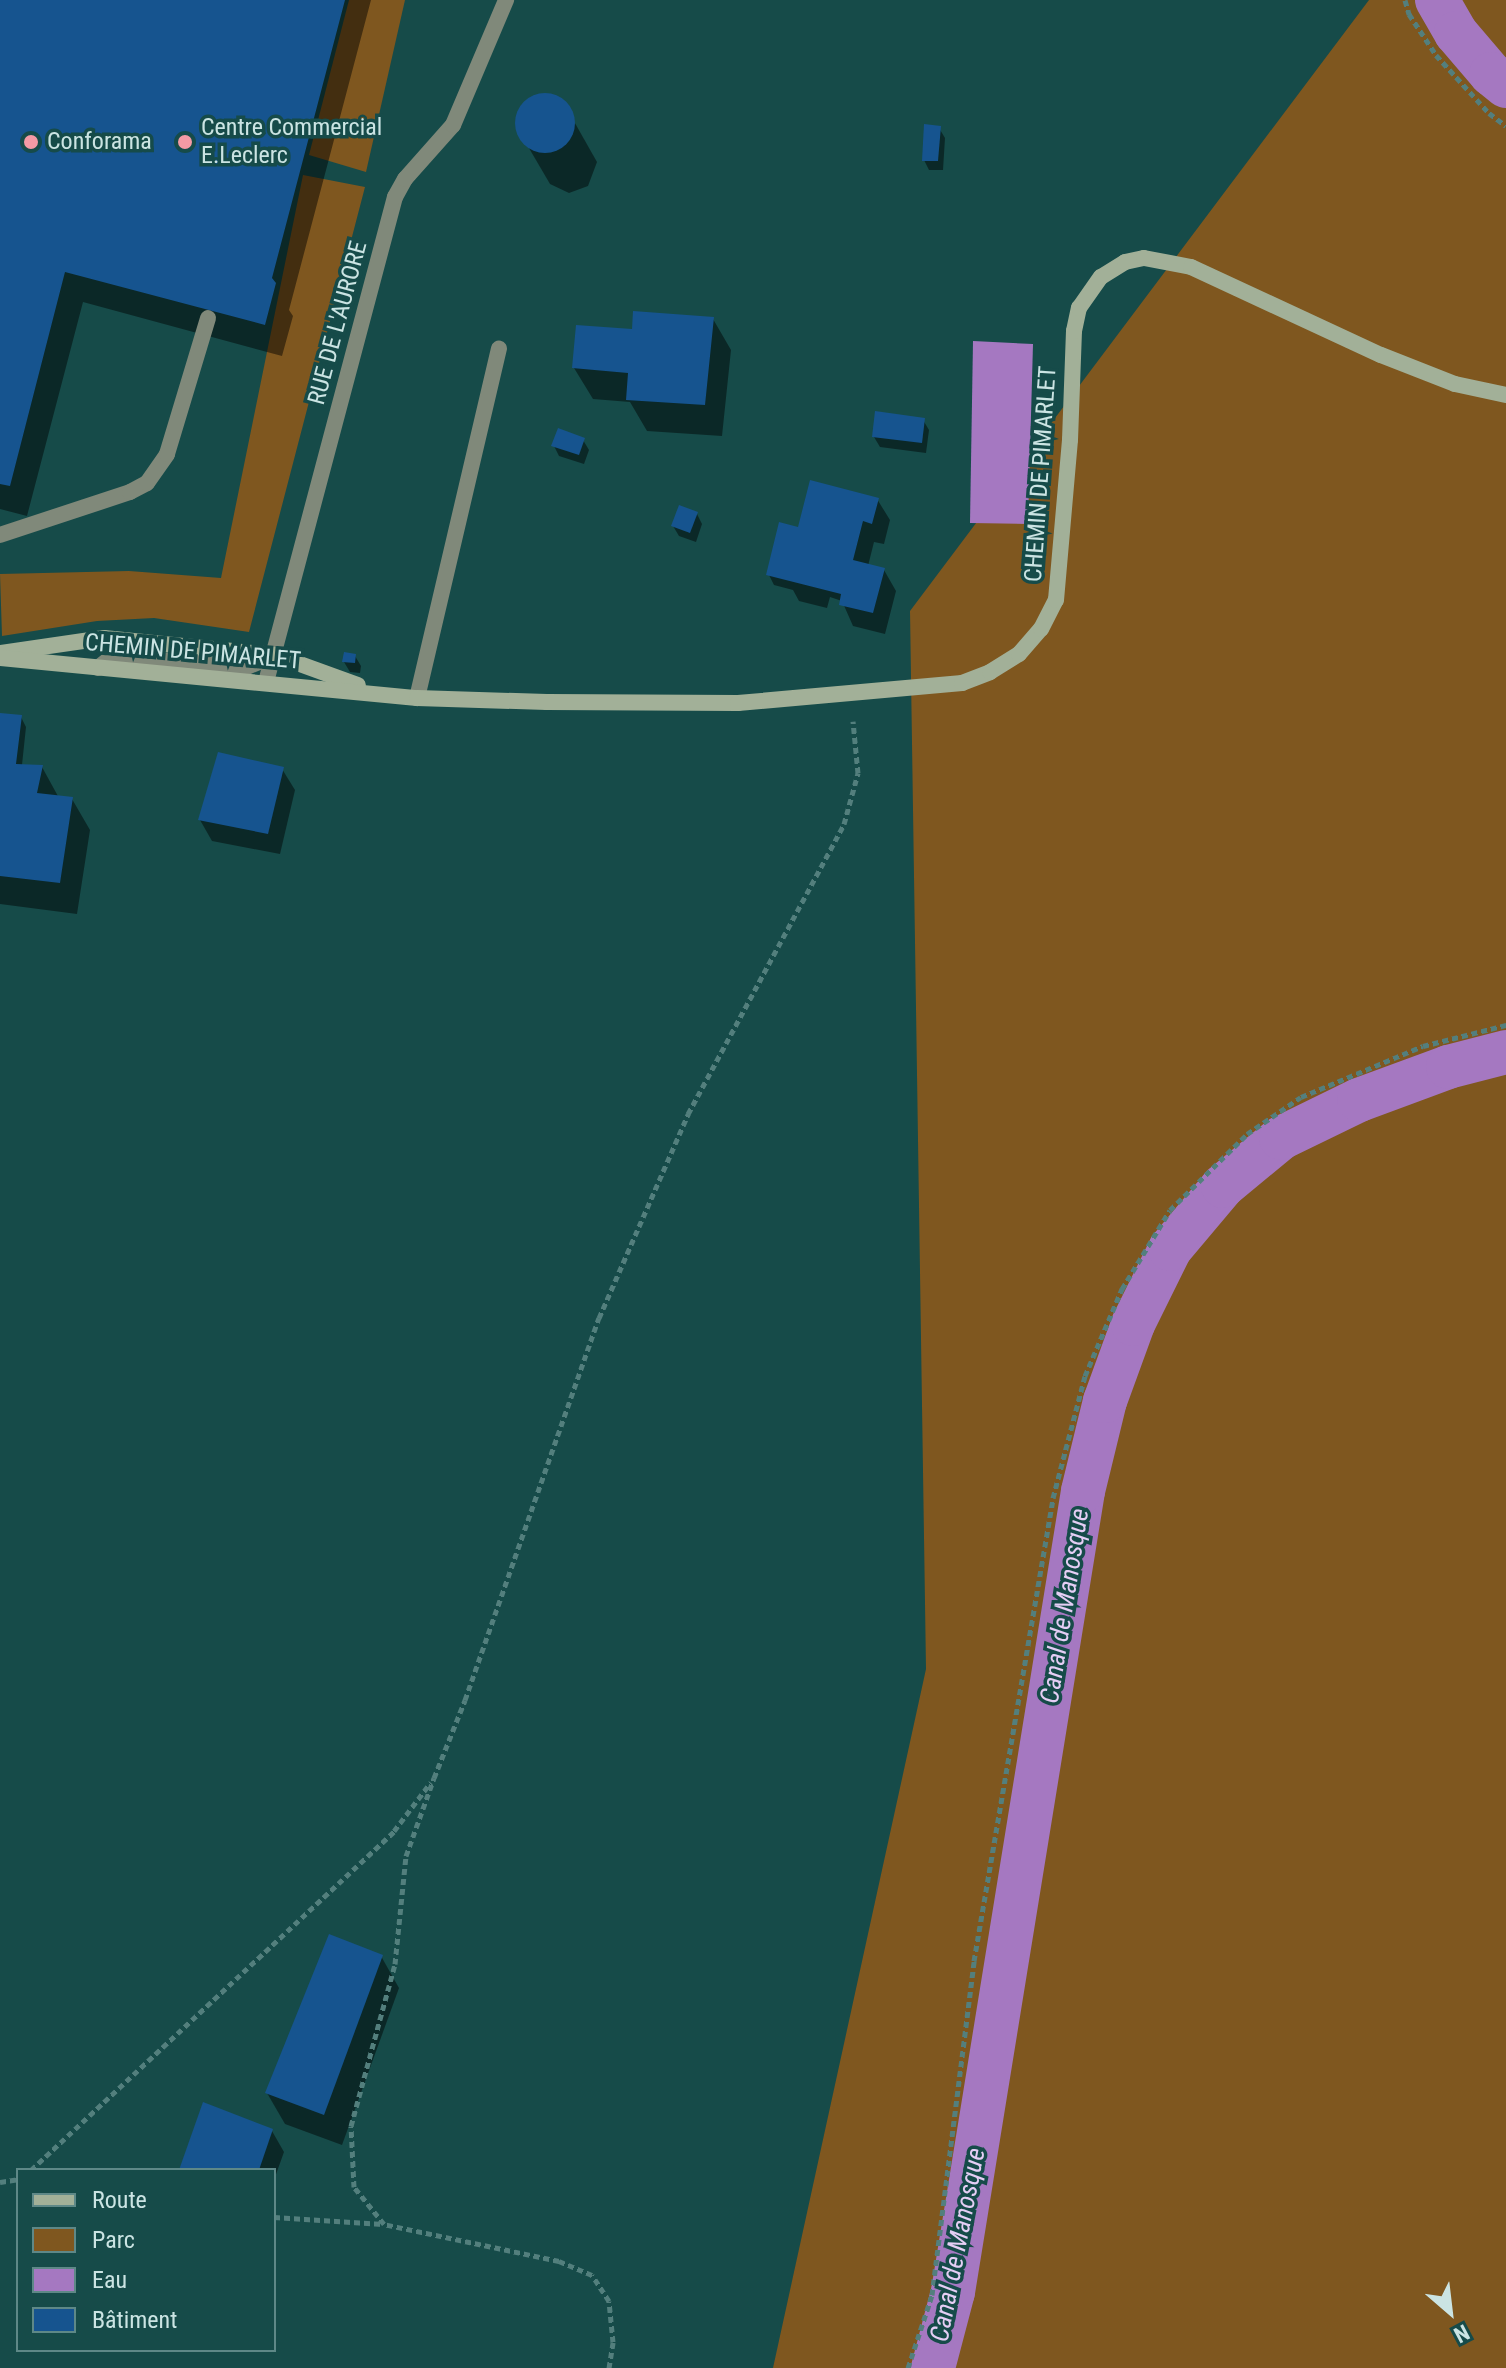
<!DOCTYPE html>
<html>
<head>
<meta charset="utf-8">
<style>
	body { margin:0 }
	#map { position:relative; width:1506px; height:2368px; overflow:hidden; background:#164b49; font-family:"Roboto Condensed",sans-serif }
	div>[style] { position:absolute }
	.green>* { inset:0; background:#7f571f }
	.water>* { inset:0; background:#a578c1 }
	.shadow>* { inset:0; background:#0007 }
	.canal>* { height:44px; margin:-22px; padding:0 22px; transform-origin:22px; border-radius:22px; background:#a578c1 }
	.building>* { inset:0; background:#16548f }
	.round { border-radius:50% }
	.path>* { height:5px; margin-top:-2.5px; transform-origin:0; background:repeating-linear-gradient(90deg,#537f7d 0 6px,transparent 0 10px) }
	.lane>* { height:16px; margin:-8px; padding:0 8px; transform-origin:8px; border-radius:8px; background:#80897a }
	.street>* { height:16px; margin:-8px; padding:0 8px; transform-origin:8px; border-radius:8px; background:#80897a }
	.secondary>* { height:16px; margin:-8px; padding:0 8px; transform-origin:8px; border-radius:8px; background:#a2b098 }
	.dots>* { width:22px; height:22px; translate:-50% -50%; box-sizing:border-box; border:4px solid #164b49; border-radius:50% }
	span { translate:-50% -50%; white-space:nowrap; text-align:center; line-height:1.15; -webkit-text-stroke:7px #164b49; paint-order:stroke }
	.poi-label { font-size:24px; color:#cbe4e3 }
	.left { translate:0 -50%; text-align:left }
	.street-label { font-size:24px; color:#cbe4e3 }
	.water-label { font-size:26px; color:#e5cef5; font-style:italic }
	.legend { position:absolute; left:16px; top:2168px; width:260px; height:184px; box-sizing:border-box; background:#164b49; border:2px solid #5e8887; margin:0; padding:10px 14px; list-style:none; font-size:24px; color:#cbe4e3 }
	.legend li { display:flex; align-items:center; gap:16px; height:40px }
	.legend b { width:40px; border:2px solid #5e8887 }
	.north { position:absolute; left:1410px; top:2272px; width:80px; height:80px; -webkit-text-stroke:6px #164b49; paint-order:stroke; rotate:152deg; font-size:22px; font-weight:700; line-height:32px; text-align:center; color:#cbe4e3 }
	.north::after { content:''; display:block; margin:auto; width:28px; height:36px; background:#cbe4e3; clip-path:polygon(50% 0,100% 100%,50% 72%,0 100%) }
</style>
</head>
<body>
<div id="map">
	<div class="green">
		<i style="clip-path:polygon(349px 0,405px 0,366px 172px,309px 155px)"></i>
		<i style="clip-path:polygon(1369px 0,1506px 0,1506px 2368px,773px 2368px,926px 1669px,910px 611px)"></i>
		<i style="clip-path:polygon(303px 175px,365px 187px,249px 632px,154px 618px,97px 621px,2px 636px,0 574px,129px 571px,221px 578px)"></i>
	</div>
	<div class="water">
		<i style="clip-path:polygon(973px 341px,1033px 344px,1028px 524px,970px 523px)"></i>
	</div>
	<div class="shadow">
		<i style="clip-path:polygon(0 0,371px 0,289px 310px,293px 316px,282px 356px,83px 302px,27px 516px,0 509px)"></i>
		<i style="clip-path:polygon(544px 95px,563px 102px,597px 162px,588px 186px,569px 193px,550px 184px,526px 143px,518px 123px,526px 104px)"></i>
		<i style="clip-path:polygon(939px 128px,945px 138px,943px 170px,929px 170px,924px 160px)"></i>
		<i style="clip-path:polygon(713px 319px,731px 350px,722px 436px,647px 431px,630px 402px,593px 399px,574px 368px,633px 331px)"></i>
		<i style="clip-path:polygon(923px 420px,929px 430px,926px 453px,880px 447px,874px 437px)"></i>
		<i style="clip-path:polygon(583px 440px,589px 450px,584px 464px,559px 456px,554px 446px)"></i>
		<i style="clip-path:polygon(877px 499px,890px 520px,884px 544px,874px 542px,868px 566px,884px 570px,896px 591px,885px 634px,853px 626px,842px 601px,830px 597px,827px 608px,799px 601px,793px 590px,774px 585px,769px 575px,797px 529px)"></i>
		<i style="clip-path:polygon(697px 514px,702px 524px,696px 542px,679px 536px,673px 526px)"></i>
		<i style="clip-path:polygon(355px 656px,361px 666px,360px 673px,350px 672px,344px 662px)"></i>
		<i style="clip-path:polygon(0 715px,21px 717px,26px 727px,22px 765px,42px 767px,59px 798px,72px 799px,90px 830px,77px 914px,0 904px)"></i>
		<i style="clip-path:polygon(282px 769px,295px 790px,280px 854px,212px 841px,200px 820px)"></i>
		<i style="clip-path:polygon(381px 1956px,399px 1988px,342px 2145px,285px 2124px,267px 2093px)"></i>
		<i style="clip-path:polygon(272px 2131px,284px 2152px,274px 2180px,274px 2170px,181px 2170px)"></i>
	</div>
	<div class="canal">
		<i style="left:1437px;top:0;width:38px;rotate:60deg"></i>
		<i style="left:1456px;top:33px;width:54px;rotate:49.5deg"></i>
		<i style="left:1491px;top:74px;width:19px;rotate:39deg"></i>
		<i style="left:933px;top:2368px;width:79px;rotate:-75.3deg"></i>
		<i style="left:953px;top:2292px;width:811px;rotate:-80.78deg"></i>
		<i style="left:1083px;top:1491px;width:93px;rotate:-76.3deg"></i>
		<i style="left:1105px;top:1401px;width:82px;rotate:-70deg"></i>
		<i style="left:1133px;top:1324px;width:84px;rotate:-63.7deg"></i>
		<i style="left:1170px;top:1249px;width:82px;rotate:-49.9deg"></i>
		<i style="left:1223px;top:1186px;width:75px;rotate:-39.6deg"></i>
		<i style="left:1281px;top:1138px;width:87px;rotate:-26deg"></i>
		<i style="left:1359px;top:1100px;width:95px;rotate:-20.3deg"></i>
		<i style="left:1448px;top:1067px;width:60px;rotate:-14.5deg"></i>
	</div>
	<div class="building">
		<i style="clip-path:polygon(0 0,345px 0,272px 278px,276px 283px,265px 325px,65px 272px,10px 486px,0 484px)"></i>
		<i class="round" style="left:515px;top:93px;width:60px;height:60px"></i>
		<i style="clip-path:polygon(924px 124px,941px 126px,938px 161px,922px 161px)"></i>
		<i style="clip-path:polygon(633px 311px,714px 317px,705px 405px,626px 400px,628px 373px,572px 368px,576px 325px,632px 329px)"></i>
		<i style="clip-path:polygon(875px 411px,925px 418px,922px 443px,872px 437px)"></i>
		<i style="clip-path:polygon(558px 428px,585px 438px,579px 455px,551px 446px)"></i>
		<i style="clip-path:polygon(810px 480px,879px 498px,872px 524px,863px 521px,853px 560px,885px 568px,873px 613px,839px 605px,841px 594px,766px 575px,779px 522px,798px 527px)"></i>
		<i style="clip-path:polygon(679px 505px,698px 512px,690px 533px,671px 526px)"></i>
		<i style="clip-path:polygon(344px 652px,356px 654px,355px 663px,342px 662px)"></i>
		<i style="clip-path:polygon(0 713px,22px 715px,16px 764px,43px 765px,37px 793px,73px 797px,60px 883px,0 876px)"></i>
		<i style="clip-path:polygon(218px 752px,284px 767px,268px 834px,198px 820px)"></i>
		<i style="clip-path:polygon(329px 1934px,383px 1955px,324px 2115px,265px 2093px)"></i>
		<i style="clip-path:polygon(203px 2102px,273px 2129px,259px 2170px,179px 2170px)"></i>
	</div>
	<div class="path">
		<i style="left:1405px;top:0;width:15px;rotate:74deg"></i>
		<i style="left:1409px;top:14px;width:49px;rotate:56.6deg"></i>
		<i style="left:1436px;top:55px;width:79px;rotate:47.6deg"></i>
		<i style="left:1489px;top:113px;width:21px;rotate:37deg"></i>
		<i style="left:31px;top:2170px;width:497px;rotate:-43deg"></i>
		<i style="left:394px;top:1831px;width:61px;rotate:-52.9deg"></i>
		<i style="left:0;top:2182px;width:18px;rotate:-9deg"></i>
		<i style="left:274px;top:2217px;width:109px;rotate:3.7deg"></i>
		<i style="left:609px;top:2368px;width:26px;rotate:-81deg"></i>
		<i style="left:613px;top:2342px;width:41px;rotate:-95.6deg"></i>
		<i style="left:609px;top:2301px;width:31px;rotate:-123deg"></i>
		<i style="left:592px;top:2275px;width:36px;rotate:-157deg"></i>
		<i style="left:559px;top:2261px;width:179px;rotate:-168.1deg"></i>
		<i style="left:384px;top:2224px;width:48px;rotate:-129deg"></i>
		<i style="left:354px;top:2187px;width:61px;rotate:-92.8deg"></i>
		<i style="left:351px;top:2126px;width:168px;rotate:-74.8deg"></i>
		<i style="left:395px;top:1964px;width:109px;rotate:-84.2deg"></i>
		<i style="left:406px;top:1856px;width:83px;rotate:-70.3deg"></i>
		<i style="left:434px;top:1778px;width:84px;rotate:-68.3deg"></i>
		<i style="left:465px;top:1700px;width:405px;rotate:-70.7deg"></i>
		<i style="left:599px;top:1318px;width:223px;rotate:-66.4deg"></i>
		<i style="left:688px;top:1114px;width:329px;rotate:-61.7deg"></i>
		<i style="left:844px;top:824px;width:53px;rotate:-74.6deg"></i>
		<i style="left:858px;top:773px;width:52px;rotate:-95.5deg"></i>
		<i style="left:908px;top:2368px;width:77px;rotate:-71.8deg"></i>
		<i style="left:932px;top:2295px;width:337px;rotate:-82.8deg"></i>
		<i style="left:974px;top:1961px;width:470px;rotate:-80.3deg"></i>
		<i style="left:1053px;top:1498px;width:126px;rotate:-75.3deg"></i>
		<i style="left:1085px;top:1376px;width:95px;rotate:-67deg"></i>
		<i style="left:1122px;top:1289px;width:92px;rotate:-58.7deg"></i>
		<i style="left:1170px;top:1210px;width:108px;rotate:-44.6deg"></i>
		<i style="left:1247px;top:1134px;width:65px;rotate:-34.4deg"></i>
		<i style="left:1301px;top:1097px;width:132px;rotate:-22.7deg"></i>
		<i style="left:1423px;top:1046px;width:86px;rotate:-14.2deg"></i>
	</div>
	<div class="lane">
		<i style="left:0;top:535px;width:137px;rotate:-18.3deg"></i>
		<i style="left:130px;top:492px;width:19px;rotate:-28deg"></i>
		<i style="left:147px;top:483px;width:35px;rotate:-55deg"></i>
		<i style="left:167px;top:454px;width:142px;rotate:-73.2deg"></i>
		<i style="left:417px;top:698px;width:359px;rotate:-76.8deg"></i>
	</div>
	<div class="street">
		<i style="left:98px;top:668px;width:14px;rotate:-39deg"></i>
		<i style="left:109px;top:659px;width:12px;rotate:-9deg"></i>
		<i style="left:121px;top:657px;width:126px;rotate:4.5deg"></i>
		<i style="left:247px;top:667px;width:30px;rotate:-23deg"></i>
		<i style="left:266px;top:682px;width:502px;rotate:-75.11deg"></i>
		<i style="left:395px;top:197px;width:21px;rotate:-61deg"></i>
		<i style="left:405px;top:179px;width:72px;rotate:-48.4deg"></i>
		<i style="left:453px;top:125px;width:136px;rotate:-67deg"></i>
	</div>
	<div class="secondary">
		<i style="left:0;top:653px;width:105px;rotate:-8.2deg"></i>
		<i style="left:104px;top:638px;width:172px;rotate:5.7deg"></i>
		<i style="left:275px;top:655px;width:88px;rotate:19.9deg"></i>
		<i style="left:0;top:658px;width:419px;rotate:5.5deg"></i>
		<i style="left:417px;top:698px;width:130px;rotate:1.8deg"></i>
		<i style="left:547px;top:702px;width:191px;rotate:0.3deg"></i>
		<i style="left:738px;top:703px;width:225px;rotate:-5.1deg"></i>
		<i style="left:962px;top:683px;width:30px;rotate:-21deg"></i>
		<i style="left:990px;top:672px;width:34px;rotate:-32deg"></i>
		<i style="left:1019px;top:654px;width:33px;rotate:-49deg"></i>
		<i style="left:1041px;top:629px;width:33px;rotate:-63deg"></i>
		<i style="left:1056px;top:600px;width:161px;rotate:-85deg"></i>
		<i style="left:1070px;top:440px;width:109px;rotate:-87.9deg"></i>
		<i style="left:1074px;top:331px;width:24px;rotate:-78deg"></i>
		<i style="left:1079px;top:308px;width:38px;rotate:-55deg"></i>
		<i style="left:1101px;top:277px;width:28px;rotate:-32deg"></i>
		<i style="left:1125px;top:262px;width:19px;rotate:-12deg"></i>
		<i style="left:1144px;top:258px;width:48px;rotate:10.8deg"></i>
		<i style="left:1191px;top:267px;width:209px;rotate:24.9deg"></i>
		<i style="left:1381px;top:355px;width:79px;rotate:21.4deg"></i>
		<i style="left:1455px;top:384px;width:52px;rotate:12.2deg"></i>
	</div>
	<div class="dots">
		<i style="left:31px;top:142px;background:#f49aa5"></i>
		<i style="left:185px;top:142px;background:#f49aa5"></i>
	</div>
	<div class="poi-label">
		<span class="left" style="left:201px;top:142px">Centre Commercial<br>E.Leclerc</span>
		<span class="left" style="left:47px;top:142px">Conforama</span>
	</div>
	<div class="street-label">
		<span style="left:338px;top:323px;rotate:-75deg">RUE DE L'AURORE</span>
		<span style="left:1041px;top:474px;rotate:-86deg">CHEMIN DE PIMARLET</span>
		<span style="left:193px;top:652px;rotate:5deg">CHEMIN DE PIMARLET</span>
	</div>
	<div class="water-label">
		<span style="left:1065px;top:1606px;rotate:-81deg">Canal de Manosque</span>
		<span style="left:958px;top:2245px;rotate:-79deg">Canal de Manosque</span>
	</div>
	<ul class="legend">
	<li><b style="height:10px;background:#a2b098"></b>Route</li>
	<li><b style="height:22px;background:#7f571f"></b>Parc</li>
	<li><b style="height:22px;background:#a578c1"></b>Eau</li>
	<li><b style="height:22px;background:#16548f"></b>Bâtiment</li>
	</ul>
	<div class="north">N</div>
</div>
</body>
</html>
